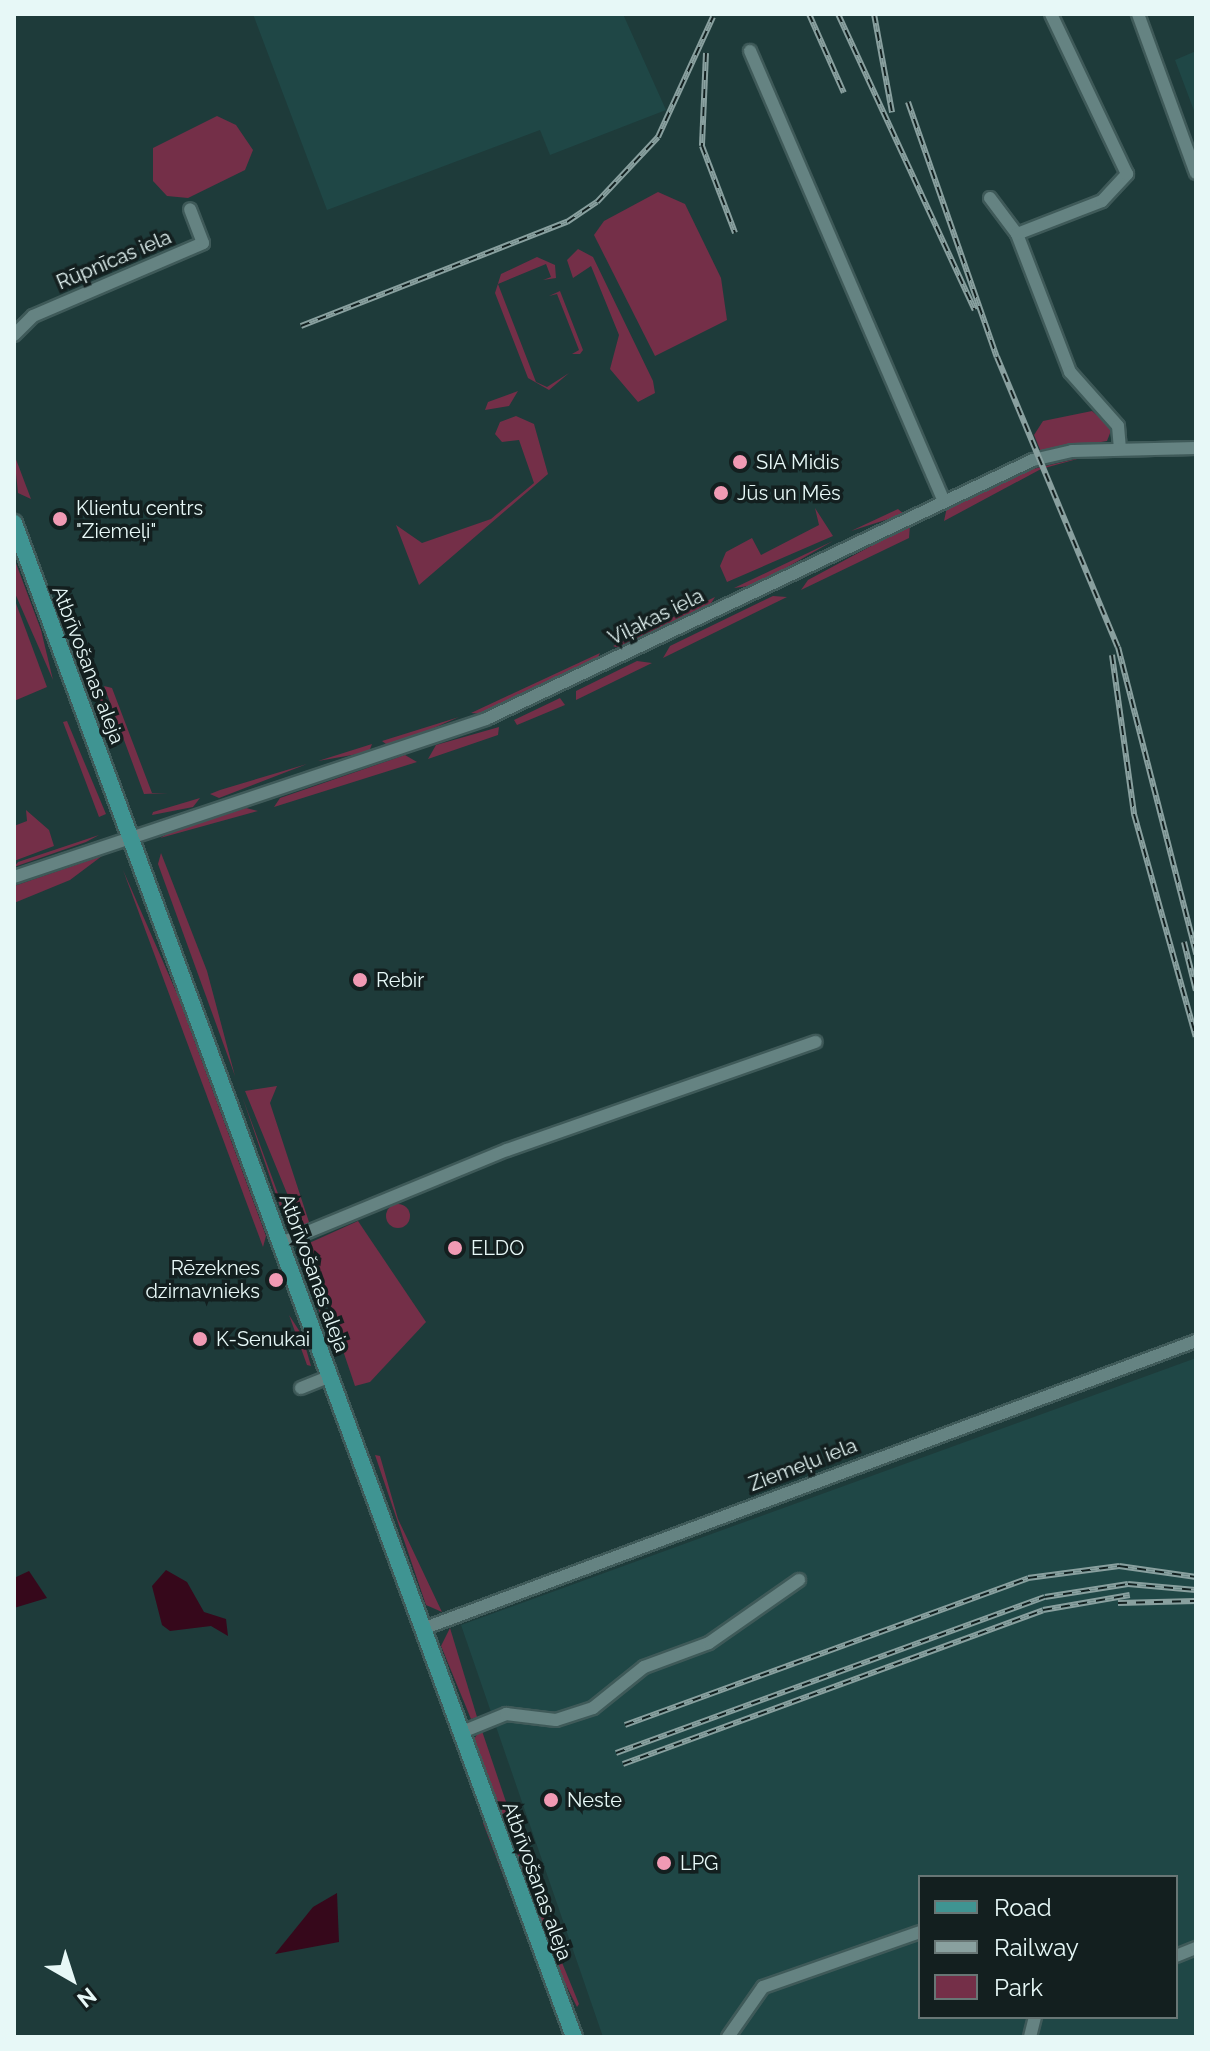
<!DOCTYPE html>
<html>
<head>
<meta charset="utf-8">
<style>
	body { margin:0 }
	#map { position:relative; width:1210px; height:2051px; overflow:hidden; background:#1e3b3a; font-family:Raleway,sans-serif }
	div>[style] { position:absolute }
	.built>* { inset:0; background:#1f4746 }
	.green>* { inset:0; background:#742f48 }
	.round { border-radius:50% }
	.water>* { inset:0; background:#36081b }
	.roads { filter:drop-shadow(2px 0 #3f5a59) drop-shadow(-2px 0 #3f5a59) drop-shadow(0 2px #3f5a59) drop-shadow(0 -2px #3f5a59) }
	.minor>* { height:12px; margin:-6px; padding:0 6px; transform-origin:6px; border-radius:6px; background:#658382 }
	.major>* { height:16px; margin:-8px; padding:0 8px; transform-origin:8px; border-radius:8px; background:#3f9492 }
	.rail>* { height:6px; margin-top:-3px; transform-origin:0; background:repeating-linear-gradient(90deg,#131f1f 0 9px,#89a09f 0 18px); box-sizing:border-box; border-block:2px solid #89a09f }
	.dots>* { width:22px; height:22px; translate:-50% -50%; box-sizing:border-box; border:4px solid #131f1f; border-radius:50% }
	span { translate:-50% -50%; white-space:nowrap; text-align:center; line-height:1.15; -webkit-text-stroke:7px #131f1f; paint-order:stroke }
	.street-label { font-size:20px; color:#e7f8f7 }
	.poi-label { font-size:20px; color:#e7f8f7 }
	.left { translate:0 -50%; text-align:left }
	.right { translate:-100% -50%; text-align:right }
	.frame { position:absolute; inset:0; border:16px solid #e7f8f7; pointer-events:none }
	.legend { position:absolute; left:918px; top:1875px; width:260px; height:144px; box-sizing:border-box; background:#131f1f; border:2px solid #687675; margin:0; padding:10px 14px; list-style:none; font-size:24px; color:#e7f8f7 }
	.legend li { display:flex; align-items:center; gap:16px; height:40px }
	.legend b { width:40px; border:2px solid #687675 }
	.north { position:absolute; left:32px; top:1939px; width:80px; height:80px; -webkit-text-stroke:6px #131f1f; paint-order:stroke; rotate:141deg; font-size:22px; font-weight:700; line-height:32px; text-align:center; color:#e7f8f7 }
	.north::after { content:''; display:block; margin:auto; width:28px; height:36px; background:#e7f8f7; clip-path:polygon(50% 0,100% 100%,50% 72%,0 100%) }
</style>
</head>
<body>
<div id="map">
	<div class="built">
		<i style="clip-path:polygon(253px 14px,623px 14px,666px 110px,550px 155px,540px 130px,327px 210px)"></i>
		<i style="clip-path:polygon(1196px 51px,1196px 116px,1175px 60px)"></i>
		<i style="clip-path:polygon(evenodd,1196px 1358px,1196px 2037px,603px 2037px,461px 1625px,1196px 1358px,920px 1877px,1176px 1877px,1176px 2017px,920px 2017px,920px 1877px)"></i>
	</div>
	<div class="green">
		<i style="clip-path:polygon(217px 116px,236px 125px,253px 150px,245px 170px,188px 198px,167px 196px,153px 181px,153px 148px)"></i>
		<i style="clip-path:polygon(658px 192px,685px 204px,721px 278px,727px 320px,655px 356px,594px 235px,604px 221px)"></i>
		<i style="clip-path:polygon(578px 249px,593px 257px,653px 381px,655px 393px,638px 402px,610px 369px,619px 335px,591px 266px,573px 278px,567px 260px)"></i>
		<i style="clip-path:polygon(537px 257px,555px 265px,556px 278px,543px 280px,551px 277px,546px 264px,498px 284px,536px 382px,547px 387px,569px 373px,549px 390px,528px 378px,495px 293px,501px 274px)"></i>
		<i style="clip-path:polygon(560px 291px,583px 350px,580px 354px,572px 354px,579px 350px,557px 294px,549px 296px)"></i>
		<i style="clip-path:polygon(518px 391px,509px 406px,485px 410px,488px 402px)"></i>
		<i style="clip-path:polygon(1092px 411px,1112px 428px,1107px 441px,1041px 452px,1034px 435px,1043px 421px)"></i>
		<i style="clip-path:polygon(516px 416px,534px 424px,548px 474px,419px 585px,396px 525px,422px 543px,491px 519px,534px 483px,519px 440px,502px 442px,495px 434px,500px 422px)"></i>
		<i style="clip-path:polygon(14px 454px,31px 499px,18px 493px)"></i>
		<i style="clip-path:polygon(1088px 456px,1041px 469px,944px 521px,947px 507px,1020px 472px)"></i>
		<i style="clip-path:polygon(815px 508px,833px 536px,727px 582px,720px 566px,726px 552px,752px 538px,761px 555px,819px 525px)"></i>
		<i style="clip-path:polygon(898px 509px,904px 514px,851px 531px)"></i>
		<i style="clip-path:polygon(910px 525px,909px 538px,801px 590px,808px 580px)"></i>
		<i style="clip-path:polygon(833px 541px,756px 585px,734px 588px)"></i>
		<i style="clip-path:polygon(14px 558px,41px 630px,53px 680px,14px 591px)"></i>
		<i style="clip-path:polygon(773px 596px,787px 597px,663px 658px,670px 646px)"></i>
		<i style="clip-path:polygon(715px 597px,708px 608px,621px 649px,613px 646px)"></i>
		<i style="clip-path:polygon(14px 598px,47px 687px,14px 701px)"></i>
		<i style="clip-path:polygon(76px 630px,98px 681px,108px 717px,70px 637px)"></i>
		<i style="clip-path:polygon(600px 653px,596px 661px,484px 714px,471px 713px)"></i>
		<i style="clip-path:polygon(637px 661px,652px 663px,576px 700px,576px 691px)"></i>
		<i style="clip-path:polygon(104px 686px,112px 688px,152px 793px,168px 793px,144px 794px)"></i>
		<i style="clip-path:polygon(560px 698px,565px 705px,517px 725px,514px 720px)"></i>
		<i style="clip-path:polygon(459px 717px,390px 747px,382px 741px)"></i>
		<i style="clip-path:polygon(67px 721px,106px 814px,99px 817px,63px 722px)"></i>
		<i style="clip-path:polygon(499px 727px,498px 735px,428px 759px,436px 745px)"></i>
		<i style="clip-path:polygon(372px 744px,369px 752px,318px 761px)"></i>
		<i style="clip-path:polygon(405px 755px,417px 762px,274px 807px,280px 798px)"></i>
		<i style="clip-path:polygon(307px 764px,219px 798px,210px 794px,220px 790px)"></i>
		<i style="clip-path:polygon(200px 798px,193px 807px,152px 815px,153px 812px)"></i>
		<i style="clip-path:polygon(246px 808px,258px 811px,160px 838px,169px 833px)"></i>
		<i style="clip-path:polygon(26px 810px,49px 830px,54px 846px,14px 861px,14px 826px,27px 821px)"></i>
		<i style="clip-path:polygon(99px 835px,86px 842px,14px 867px,18px 862px)"></i>
		<i style="clip-path:polygon(161px 853px,207px 971px,235px 1076px,158px 864px)"></i>
		<i style="clip-path:polygon(102px 856px,70px 880px,14px 903px,14px 886px)"></i>
		<i style="clip-path:polygon(123px 870px,178px 996px,266px 1236px,263px 1247px)"></i>
		<i style="clip-path:polygon(277px 1086px,270px 1103px,309px 1222px,302px 1230px,245px 1091px)"></i>
		<i style="clip-path:polygon(242px 1096px,287px 1218px,297px 1231px,286px 1224px)"></i>
		<i class="round" style="left:386px;top:1204px;width:24px;height:24px"></i>
		<i style="clip-path:polygon(358px 1221px,426px 1322px,370px 1382px,355px 1386px,307px 1244px)"></i>
		<i style="clip-path:polygon(302px 1244px,304px 1264px,336px 1356px,300px 1260px)"></i>
		<i style="clip-path:polygon(289px 1315px,302px 1335px,311px 1366px,307px 1365px)"></i>
		<i style="clip-path:polygon(375px 1455px,380px 1456px,398px 1519px,442px 1612px,426px 1605px)"></i>
		<i style="clip-path:polygon(450px 1628px,477px 1717px,471px 1719px,441px 1646px)"></i>
		<i style="clip-path:polygon(481px 1728px,546px 1920px,538px 1923px,473px 1741px)"></i>
		<i style="clip-path:polygon(483px 1823px,486px 1823px,523px 1928px,501px 1870px)"></i>
		<i style="clip-path:polygon(554px 1943px,579px 2004px,577px 2007px,550px 1953px)"></i>
	</div>
	<div class="water">
		<i style="clip-path:polygon(166px 1570px,187px 1582px,204px 1612px,226px 1619px,228px 1636px,211px 1626px,170px 1631px,162px 1625px,152px 1586px)"></i>
		<i style="clip-path:polygon(29px 1571px,47px 1598px,14px 1608px,14px 1578px)"></i>
		<i style="clip-path:polygon(337px 1893px,339px 1942px,275px 1954px,313px 1907px)"></i>
	</div>
	<div class="roads">
		<div class="minor">
			<i style="left:1138px;top:14px;width:169px;rotate:70deg"></i>
			<i style="left:750px;top:51px;width:490px;rotate:66.7deg"></i>
			<i style="left:990px;top:198px;width:45px;rotate:53.1deg"></i>
			<i style="left:1017px;top:234px;width:148px;rotate:69deg"></i>
			<i style="left:1070px;top:372px;width:72px;rotate:48.4deg"></i>
			<i style="left:1118px;top:426px;width:22px;rotate:85deg"></i>
			<i style="left:1017px;top:234px;width:91px;rotate:-21.2deg"></i>
			<i style="left:1102px;top:201px;width:37px;rotate:-47deg"></i>
			<i style="left:1127px;top:174px;width:177px;rotate:-115.4deg"></i>
			<i style="left:14px;top:335px;width:27px;rotate:-45deg"></i>
			<i style="left:33px;top:316px;width:185px;rotate:-23.2deg"></i>
			<i style="left:203px;top:243px;width:36px;rotate:-111deg"></i>
			<i style="left:14px;top:877px;width:498px;rotate:-18.5deg"></i>
			<i style="left:486px;top:719px;width:605px;rotate:-25.34deg"></i>
			<i style="left:1033px;top:460px;width:40px;rotate:-13deg"></i>
			<i style="left:1072px;top:451px;width:124px;rotate:-1.4deg"></i>
			<i style="left:281px;top:1243px;width:244px;rotate:-22.4deg"></i>
			<i style="left:507px;top:1150px;width:327px;rotate:-19.3deg"></i>
			<i style="left:301px;top:1388px;width:32px;rotate:-22deg"></i>
			<i style="left:425px;top:1628px;width:823px;rotate:-20.42deg"></i>
			<i style="left:462px;top:1732px;width:48px;rotate:-22.2deg"></i>
			<i style="left:506px;top:1714px;width:50px;rotate:6.8deg"></i>
			<i style="left:556px;top:1720px;width:39px;rotate:-18deg"></i>
			<i style="left:593px;top:1708px;width:65px;rotate:-38.8deg"></i>
			<i style="left:644px;top:1667px;width:69px;rotate:-20.3deg"></i>
			<i style="left:709px;top:1643px;width:110px;rotate:-35deg"></i>
			<i style="left:1176px;top:1956px;width:22px;rotate:-22deg"></i>
			<i style="left:728px;top:2037px;width:61px;rotate:-55deg"></i>
			<i style="left:763px;top:1987px;width:166px;rotate:-19.3deg"></i>
			<i style="left:1030px;top:2037px;width:21px;rotate:-76deg"></i>
		</div>
		<div class="major">
			<i style="left:14px;top:523px;width:1614px;rotate:69.7deg"></i>
		</div>
	</div>
	<div class="rail">
		<i style="left:809px;top:14px;width:86px;rotate:66.1deg"></i>
		<i style="left:838px;top:14px;width:326px;rotate:65.2deg"></i>
		<i style="left:874px;top:14px;width:100px;rotate:79.6deg"></i>
		<i style="left:706px;top:53px;width:93px;rotate:92.5deg"></i>
		<i style="left:702px;top:146px;width:93px;rotate:69.2deg"></i>
		<i style="left:908px;top:102px;width:270px;rotate:70.8deg"></i>
		<i style="left:997px;top:357px;width:314px;rotate:67.4deg"></i>
		<i style="left:1118px;top:647px;width:317px;rotate:75.7deg"></i>
		<i style="left:301px;top:326px;width:286px;rotate:-21.4deg"></i>
		<i style="left:567px;top:222px;width:36px;rotate:-34deg"></i>
		<i style="left:597px;top:202px;width:89px;rotate:-46.8deg"></i>
		<i style="left:658px;top:137px;width:132px;rotate:-65.4deg"></i>
		<i style="left:1112px;top:655px;width:161px;rotate:82.1deg"></i>
		<i style="left:1134px;top:814px;width:231px;rotate:74.5deg"></i>
		<i style="left:1184px;top:942px;width:50px;rotate:76.2deg"></i>
		<i style="left:1118px;top:1603px;width:78px;rotate:-1.5deg"></i>
		<i style="left:625px;top:1725px;width:429px;rotate:-20deg"></i>
		<i style="left:1028px;top:1578px;width:92px;rotate:-7.5deg"></i>
		<i style="left:1119px;top:1566px;width:78px;rotate:8.1deg"></i>
		<i style="left:616px;top:1753px;width:456px;rotate:-20deg"></i>
		<i style="left:1045px;top:1597px;width:84px;rotate:-8.9deg"></i>
		<i style="left:1128px;top:1584px;width:68px;rotate:5deg"></i>
		<i style="left:623px;top:1764px;width:447px;rotate:-20.1deg"></i>
		<i style="left:1043px;top:1610px;width:88px;rotate:-9.8deg"></i>
	</div>
	<div class="dots">
		<i style="left:740px;top:462px;background:#f19ab4"></i>
		<i style="left:721px;top:493px;background:#f19ab4"></i>
		<i style="left:60px;top:519px;background:#f19ab4"></i>
		<i style="left:360px;top:980px;background:#f19ab4"></i>
		<i style="left:455px;top:1248px;background:#f19ab4"></i>
		<i style="left:276px;top:1280px;background:#f19ab4"></i>
		<i style="left:200px;top:1339px;background:#f19ab4"></i>
		<i style="left:551px;top:1800px;background:#f19ab4"></i>
		<i style="left:664px;top:1863px;background:#f19ab4"></i>
	</div>
	<div class="street-label">
		<span style="left:114px;top:260px;rotate:-23deg">Rūpnīcas iela</span>
		<span style="left:656px;top:617px;rotate:-26deg">Viļakas iela</span>
		<span style="left:88px;top:665px;rotate:69deg">Atbrīvošanas aleja</span>
		<span style="left:314px;top:1273px;rotate:70deg">Atbrīvošanas aleja</span>
		<span style="left:803px;top:1465px;rotate:-21deg">Ziemeļu iela</span>
		<span style="left:537px;top:1881px;rotate:70deg">Atbrīvošanas aleja</span>
	</div>
	<div class="poi-label">
		<span class="left" style="left:756px;top:462px">SIA Midis</span>
		<span class="left" style="left:737px;top:493px">Jūs un Mēs</span>
		<span class="left" style="left:76px;top:520px">Klientu centrs<br>"Ziemeļi"</span>
		<span class="left" style="left:376px;top:980px">Rebir</span>
		<span class="left" style="left:471px;top:1248px">ELDO</span>
		<span class="right" style="left:260px;top:1280px">Rēzeknes<br>dzirnavnieks</span>
		<span class="left" style="left:216px;top:1339px">K-Senukai</span>
		<span class="left" style="left:567px;top:1800px">Neste</span>
		<span class="left" style="left:680px;top:1863px">LPG</span>
	</div>
	<div class="frame"></div>
	<ul class="legend">
	<li><b style="height:10px;background:#3f9492"></b>Road</li>
	<li><b style="height:10px;background:#89a09f"></b>Railway</li>
	<li><b style="height:22px;background:#742f48"></b>Park</li>
	</ul>
	<div class="north">N</div>
</div>
</body>
</html>
